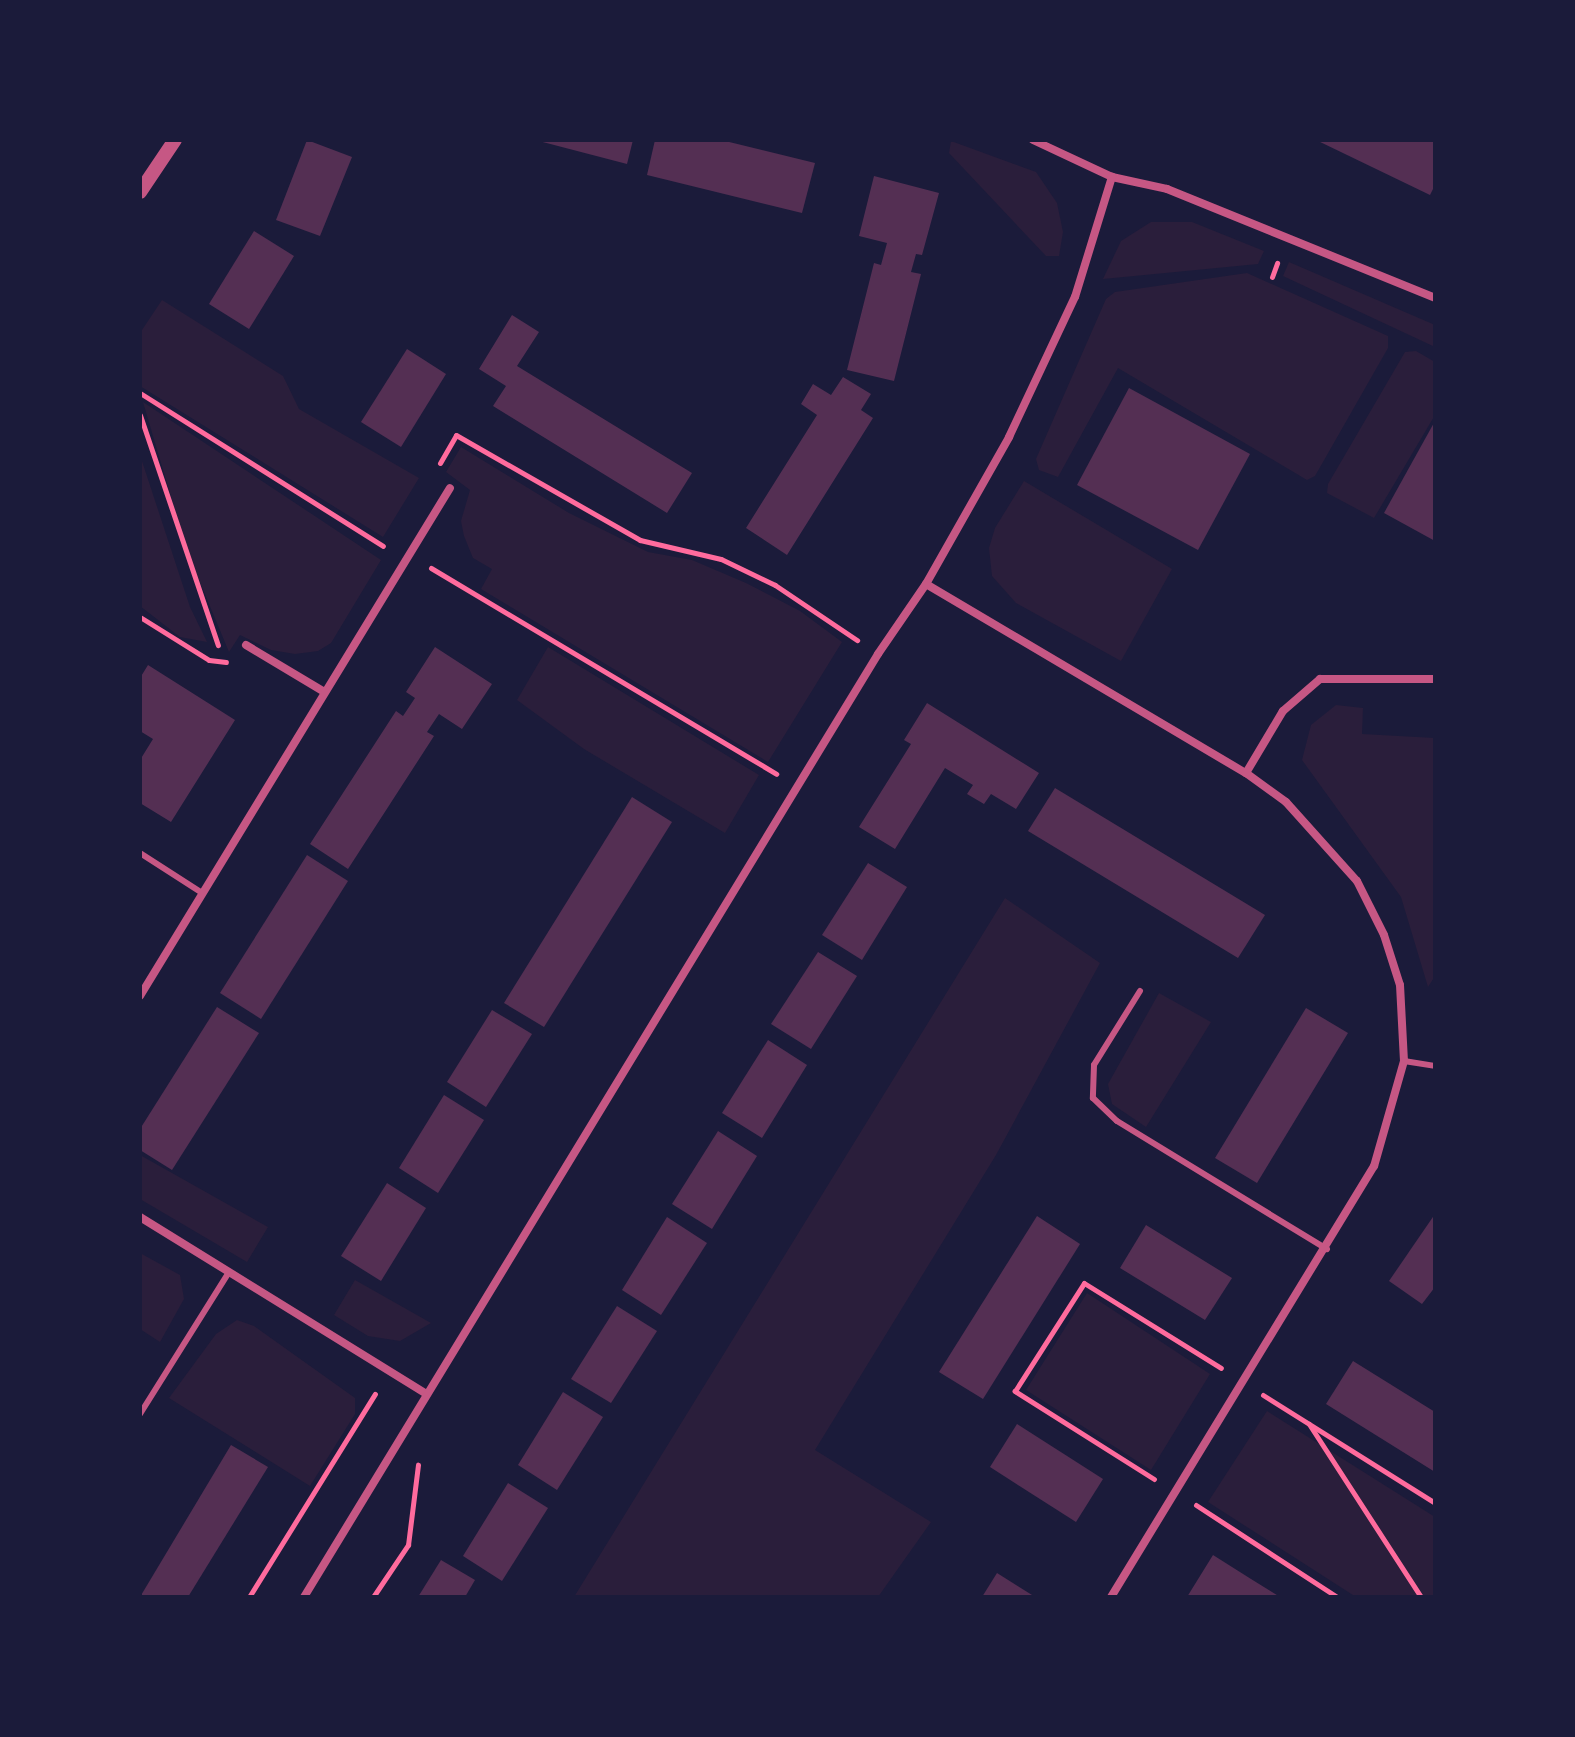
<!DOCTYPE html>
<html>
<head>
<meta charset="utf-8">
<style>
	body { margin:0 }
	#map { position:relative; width:1575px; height:1737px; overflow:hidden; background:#1b1b3a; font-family:Karla,sans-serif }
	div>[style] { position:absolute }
	.green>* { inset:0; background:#2a1e3b }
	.building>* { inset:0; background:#542f53 }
	.path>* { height:5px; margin:-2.5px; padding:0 2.5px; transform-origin:2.5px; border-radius:2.5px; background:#ff6b9d }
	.service>* { height:6px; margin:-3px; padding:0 3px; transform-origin:3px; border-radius:3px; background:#c65784 }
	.minor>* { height:8px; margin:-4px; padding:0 4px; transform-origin:4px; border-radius:4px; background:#c65784 }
	.tertiary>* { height:14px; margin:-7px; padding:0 7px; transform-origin:7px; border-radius:7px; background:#c65784 }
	span { translate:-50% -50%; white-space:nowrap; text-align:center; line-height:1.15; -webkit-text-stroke:8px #1b1b3a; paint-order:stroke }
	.frame { position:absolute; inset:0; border:142px solid #1b1b3a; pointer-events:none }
</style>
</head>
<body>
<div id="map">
	<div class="green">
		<i style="clip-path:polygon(951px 141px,1036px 172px,1057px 203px,1063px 232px,1059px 256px,1046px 256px,949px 153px)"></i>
		<i style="clip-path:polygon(1151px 222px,1192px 222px,1264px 251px,1258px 264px,1103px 279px,1121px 241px)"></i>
		<i style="clip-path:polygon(1289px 262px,1435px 325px,1435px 347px,1283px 276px)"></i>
		<i style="clip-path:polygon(1247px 273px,1388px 336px,1388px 348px,1315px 476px,1307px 480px,1118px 368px,1058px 477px,1039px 470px,1036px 459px,1106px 299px,1115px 292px)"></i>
		<i style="clip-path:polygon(162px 300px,283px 376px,299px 409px,419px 478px,383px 537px,140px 386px,140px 333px)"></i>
		<i style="clip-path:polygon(1416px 351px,1435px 362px,1435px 415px,1374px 518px,1327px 493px,1328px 484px,1405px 352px)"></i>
		<i style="clip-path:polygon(143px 402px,381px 560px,331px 643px,318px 651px,295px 654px,271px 650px,240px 635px,229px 652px,187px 551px)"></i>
		<i style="clip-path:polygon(461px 447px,569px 513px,648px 552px,692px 560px,746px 583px,800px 611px,842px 642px,768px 762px,481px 589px,492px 569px,473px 558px,464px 536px,461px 521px,470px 490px,446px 472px)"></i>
		<i style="clip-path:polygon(140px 455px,190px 607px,207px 642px,180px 637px,140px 606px)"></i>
		<i style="clip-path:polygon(1024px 481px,1172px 569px,1121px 661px,1016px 603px,992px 576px,989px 548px,995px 528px)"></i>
		<i style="clip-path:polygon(548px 647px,759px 775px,725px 833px,584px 749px,517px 700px)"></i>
		<i style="clip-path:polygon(1336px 705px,1363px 708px,1362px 734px,1435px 738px,1435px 976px,1428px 987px,1401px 897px,1302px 760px,1311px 725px)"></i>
		<i style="clip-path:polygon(1005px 898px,1100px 963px,996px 1155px,815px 1450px,931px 1522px,878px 1597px,574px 1597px)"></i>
		<i style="clip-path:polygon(1159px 993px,1211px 1022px,1146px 1127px,1112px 1104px,1108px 1084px)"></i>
		<i style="clip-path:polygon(140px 1155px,268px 1227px,247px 1262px,140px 1199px)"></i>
		<i style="clip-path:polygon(140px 1253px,180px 1275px,184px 1299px,160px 1342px,140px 1329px)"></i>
		<i style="clip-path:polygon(355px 1280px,431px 1323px,400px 1341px,368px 1336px,334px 1315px)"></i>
		<i style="clip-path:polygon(1087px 1293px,1210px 1374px,1151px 1470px,1026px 1390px)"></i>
		<i style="clip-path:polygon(237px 1320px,254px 1326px,355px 1398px,355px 1414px,310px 1486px,169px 1398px,216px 1334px)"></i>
		<i style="clip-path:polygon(1267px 1411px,1435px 1517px,1435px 1597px,1356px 1597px,1208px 1502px)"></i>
	</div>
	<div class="building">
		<i style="clip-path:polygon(307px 140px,352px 157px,320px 236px,276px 220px)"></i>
		<i style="clip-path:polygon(535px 140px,633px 140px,627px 164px)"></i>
		<i style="clip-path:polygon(655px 140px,721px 140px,815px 163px,802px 213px,647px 175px)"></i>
		<i style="clip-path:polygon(1316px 140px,1435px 140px,1435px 185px,1430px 195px)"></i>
		<i style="clip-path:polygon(874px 176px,939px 193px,922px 255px,916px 254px,911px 272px,921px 274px,894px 381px,847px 370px,874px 263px,881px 265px,887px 243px,859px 236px)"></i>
		<i style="clip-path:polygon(254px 231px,294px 256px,249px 329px,209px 304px)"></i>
		<i style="clip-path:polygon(512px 315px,539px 332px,517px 366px,692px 473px,667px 513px,493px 406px,506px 386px,479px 369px)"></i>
		<i style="clip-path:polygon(407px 349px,446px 374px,401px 447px,361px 422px)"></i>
		<i style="clip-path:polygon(843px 377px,871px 394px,861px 410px,873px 418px,787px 555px,746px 528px,817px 415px,801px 404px,813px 384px,831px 395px)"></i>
		<i style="clip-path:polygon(1129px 388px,1250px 454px,1198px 550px,1077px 485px)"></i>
		<i style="clip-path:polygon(1435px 421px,1435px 541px,1384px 513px)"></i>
		<i style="clip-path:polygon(435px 647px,492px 684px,462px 729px,439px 714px,427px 732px,434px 736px,348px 869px,310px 844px,396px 711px,403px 716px,415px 698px,406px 692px)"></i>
		<i style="clip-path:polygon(148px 665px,235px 720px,171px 822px,140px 803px,140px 760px,153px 739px,140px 731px,140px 678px)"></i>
		<i style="clip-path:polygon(927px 703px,1039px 773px,1016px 809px,991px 794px,984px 804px,967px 794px,973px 785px,945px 768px,895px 849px,859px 827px,911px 744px,904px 740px)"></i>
		<i style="clip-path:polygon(1055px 788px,1265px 915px,1238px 958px,1028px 831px)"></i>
		<i style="clip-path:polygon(632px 797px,672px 822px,544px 1027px,504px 1003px)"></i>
		<i style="clip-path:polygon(307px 855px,348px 881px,261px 1019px,220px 993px)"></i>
		<i style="clip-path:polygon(868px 863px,907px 887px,862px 960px,822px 935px)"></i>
		<i style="clip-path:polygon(818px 952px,857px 976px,811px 1049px,771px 1024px)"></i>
		<i style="clip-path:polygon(217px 1007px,259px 1033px,172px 1170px,140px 1150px,140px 1129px)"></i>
		<i style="clip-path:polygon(1306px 1008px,1348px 1033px,1257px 1183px,1215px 1158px)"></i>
		<i style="clip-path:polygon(492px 1010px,532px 1034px,486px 1107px,447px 1082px)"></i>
		<i style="clip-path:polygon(768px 1040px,807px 1065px,762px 1138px,722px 1113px)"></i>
		<i style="clip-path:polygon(444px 1095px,484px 1120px,438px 1193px,399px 1168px)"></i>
		<i style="clip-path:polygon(718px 1131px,757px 1156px,712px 1229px,672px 1204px)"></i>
		<i style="clip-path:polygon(387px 1183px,426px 1208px,381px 1281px,341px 1256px)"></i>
		<i style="clip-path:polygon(1435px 1214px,1435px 1287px,1422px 1304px,1389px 1281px)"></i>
		<i style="clip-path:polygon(1037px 1216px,1080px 1244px,983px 1399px,939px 1372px)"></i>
		<i style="clip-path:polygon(667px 1217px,707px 1243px,661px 1315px,622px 1290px)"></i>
		<i style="clip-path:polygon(1146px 1225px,1232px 1278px,1205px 1320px,1120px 1268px)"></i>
		<i style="clip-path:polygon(617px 1306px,657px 1331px,611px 1403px,571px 1379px)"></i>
		<i style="clip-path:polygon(1353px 1361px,1435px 1412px,1435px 1472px,1326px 1404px)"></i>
		<i style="clip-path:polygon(563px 1392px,603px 1417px,557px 1490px,518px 1465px)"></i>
		<i style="clip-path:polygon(1017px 1424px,1103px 1479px,1076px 1522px,990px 1467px)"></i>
		<i style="clip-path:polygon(231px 1445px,268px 1467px,188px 1597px,140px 1597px)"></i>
		<i style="clip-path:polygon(508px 1483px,548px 1508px,502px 1581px,463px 1556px)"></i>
		<i style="clip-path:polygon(1213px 1555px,1251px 1579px,1280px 1597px,1187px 1597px)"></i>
		<i style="clip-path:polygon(441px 1560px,475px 1580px,465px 1597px,418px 1597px)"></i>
		<i style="clip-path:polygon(997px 1573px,1032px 1595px,1031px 1597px,982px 1597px)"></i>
	</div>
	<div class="path">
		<i style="left:1272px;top:277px;width:15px;rotate:-70deg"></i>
		<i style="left:140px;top:393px;width:287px;rotate:32.2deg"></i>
		<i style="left:140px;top:415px;width:243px;rotate:71.3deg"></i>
		<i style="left:440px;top:463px;width:32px;rotate:-60deg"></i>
		<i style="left:456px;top:435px;width:212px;rotate:29.7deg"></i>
		<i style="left:640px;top:540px;width:83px;rotate:13.2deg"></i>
		<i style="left:721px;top:559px;width:60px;rotate:25.7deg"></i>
		<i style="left:775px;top:585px;width:99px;rotate:33.9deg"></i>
		<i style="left:431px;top:568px;width:402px;rotate:30.8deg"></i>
		<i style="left:140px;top:617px;width:81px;rotate:31.9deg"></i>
		<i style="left:209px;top:660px;width:17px;rotate:7deg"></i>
		<i style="left:1263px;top:1395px;width:203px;rotate:32.1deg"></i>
		<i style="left:1309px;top:1424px;width:206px;rotate:57.1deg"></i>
		<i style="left:1154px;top:1479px;width:165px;rotate:-147.7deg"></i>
		<i style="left:1015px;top:1391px;width:128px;rotate:-57.4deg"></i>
		<i style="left:1084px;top:1283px;width:161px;rotate:31.8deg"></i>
		<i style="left:1196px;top:1505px;width:168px;rotate:33.1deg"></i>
		<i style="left:249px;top:1597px;width:239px;rotate:-58.2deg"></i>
		<i style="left:373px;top:1597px;width:63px;rotate:-56.1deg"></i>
		<i style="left:408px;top:1545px;width:81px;rotate:-82.9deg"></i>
	</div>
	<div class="service">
		<i style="left:140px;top:853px;width:74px;rotate:32.8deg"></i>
		<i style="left:1140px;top:991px;width:87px;rotate:121.9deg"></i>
		<i style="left:1094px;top:1065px;width:33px;rotate:92deg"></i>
		<i style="left:1093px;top:1098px;width:33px;rotate:44deg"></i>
		<i style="left:1117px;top:1121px;width:246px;rotate:31.4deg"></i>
		<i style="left:1404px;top:1061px;width:31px;rotate:9deg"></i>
		<i style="left:140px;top:1414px;width:168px;rotate:-57.9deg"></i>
	</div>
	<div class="minor">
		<i style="left:1033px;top:140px;width:87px;rotate:25.1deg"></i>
		<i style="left:1112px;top:177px;width:56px;rotate:12.3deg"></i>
		<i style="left:1167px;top:189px;width:289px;rotate:22.1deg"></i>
		<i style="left:926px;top:584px;width:372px;rotate:30.6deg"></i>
		<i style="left:1246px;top:773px;width:49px;rotate:35.9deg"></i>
		<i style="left:1286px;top:802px;width:106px;rotate:48.1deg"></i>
		<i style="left:1357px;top:881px;width:60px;rotate:63.4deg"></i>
		<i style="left:1384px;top:935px;width:52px;rotate:72.3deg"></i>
		<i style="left:1400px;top:985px;width:76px;rotate:87deg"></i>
		<i style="left:1404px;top:1061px;width:109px;rotate:105.9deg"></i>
		<i style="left:1374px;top:1166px;width:505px;rotate:121.39deg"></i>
		<i style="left:246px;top:645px;width:90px;rotate:30.9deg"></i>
		<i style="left:1246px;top:773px;width:72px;rotate:-59.2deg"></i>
		<i style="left:1283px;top:711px;width:49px;rotate:-40.9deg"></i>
		<i style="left:1320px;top:679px;width:115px"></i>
		<i style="left:140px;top:996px;width:595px;rotate:-58.61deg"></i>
		<i style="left:140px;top:1217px;width:337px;rotate:31.7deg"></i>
		<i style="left:304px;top:1597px;width:1104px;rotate:-58.67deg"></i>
		<i style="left:878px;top:654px;width:85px;rotate:-55.6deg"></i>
		<i style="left:926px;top:584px;width:169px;rotate:-60.5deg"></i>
		<i style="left:1009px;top:437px;width:155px;rotate:-64.8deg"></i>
		<i style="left:1075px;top:297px;width:126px;rotate:-72.9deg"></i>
	</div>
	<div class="tertiary">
		<i style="left:140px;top:192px;width:63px;rotate:-56.1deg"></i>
	</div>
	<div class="frame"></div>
</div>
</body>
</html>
